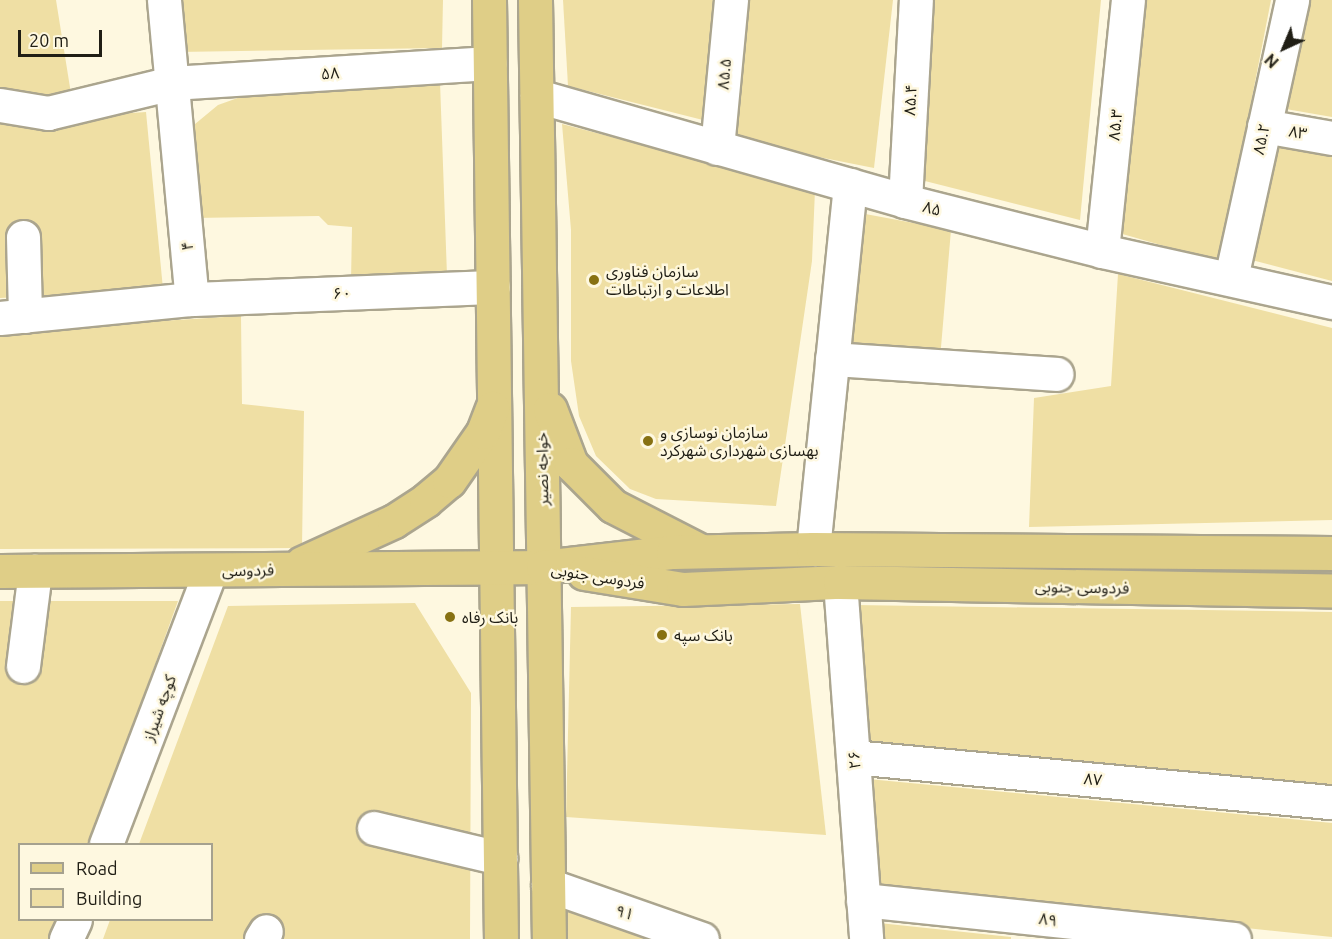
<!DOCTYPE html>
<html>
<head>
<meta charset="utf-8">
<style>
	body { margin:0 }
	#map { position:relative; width:1332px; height:939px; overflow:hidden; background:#fef8e0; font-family:Ubuntu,"Noto Sans Arabic",sans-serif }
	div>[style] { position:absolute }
	.building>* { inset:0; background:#efdfa4 }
	.roads { filter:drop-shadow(2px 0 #aba58e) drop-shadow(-2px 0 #aba58e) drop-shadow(0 2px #aba58e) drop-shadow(0 -2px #aba58e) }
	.minor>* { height:33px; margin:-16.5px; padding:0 16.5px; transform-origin:16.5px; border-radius:16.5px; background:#fff }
	.major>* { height:33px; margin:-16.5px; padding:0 16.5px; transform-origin:16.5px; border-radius:16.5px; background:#dfce87 }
	.dots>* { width:16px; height:16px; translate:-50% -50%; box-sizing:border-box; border:3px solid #fef8e0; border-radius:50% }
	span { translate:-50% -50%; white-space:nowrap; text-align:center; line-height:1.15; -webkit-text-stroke:5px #fef8e0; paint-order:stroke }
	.street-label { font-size:16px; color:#201e15 }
	.poi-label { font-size:16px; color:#201e15 }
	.left { translate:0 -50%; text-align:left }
	.legend { position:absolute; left:18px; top:843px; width:195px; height:78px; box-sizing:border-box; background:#fef8e0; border:2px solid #a5a18f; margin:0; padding:8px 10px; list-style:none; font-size:18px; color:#201e15 }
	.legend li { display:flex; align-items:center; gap:12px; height:30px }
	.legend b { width:30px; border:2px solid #a5a18f }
	.north { position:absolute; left:1254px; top:18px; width:60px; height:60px; -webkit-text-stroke:4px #fef8e0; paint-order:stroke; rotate:224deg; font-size:16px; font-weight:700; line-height:24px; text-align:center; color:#201e15 }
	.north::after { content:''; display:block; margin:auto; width:21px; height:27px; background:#201e15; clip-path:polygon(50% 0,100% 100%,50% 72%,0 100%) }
	.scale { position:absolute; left:18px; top:30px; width:84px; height:27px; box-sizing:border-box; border:3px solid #201e15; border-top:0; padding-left:8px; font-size:18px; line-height:21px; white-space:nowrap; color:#201e15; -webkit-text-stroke:4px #fef8e0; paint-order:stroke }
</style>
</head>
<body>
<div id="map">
	<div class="building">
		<i style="clip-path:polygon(0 0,56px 0,72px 100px,0 104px)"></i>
		<i style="clip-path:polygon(176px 0,443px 0,442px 48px,178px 52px)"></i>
		<i style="clip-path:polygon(563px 0,715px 0,703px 120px,568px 86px)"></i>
		<i style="clip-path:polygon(737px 0,893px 0,874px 168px,718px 137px)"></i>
		<i style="clip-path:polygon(930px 0,1101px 0,1080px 220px,917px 179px)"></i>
		<i style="clip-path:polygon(1140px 0,1271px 0,1220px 262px,1119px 233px)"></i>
		<i style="clip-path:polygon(1296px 0,1332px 0,1332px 117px,1268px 106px)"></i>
		<i style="clip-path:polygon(440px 82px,447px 275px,351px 281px,352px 227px,328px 225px,319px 216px,194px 218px,183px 134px,218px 105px,274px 85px)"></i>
		<i style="clip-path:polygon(146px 112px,163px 289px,0 298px,0 122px)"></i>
		<i style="clip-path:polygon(562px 124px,815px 190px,812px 261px,776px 506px,656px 499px,630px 489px,596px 456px,579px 416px,571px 361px,571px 230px)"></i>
		<i style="clip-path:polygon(1269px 139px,1332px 152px,1332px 281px,1244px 258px)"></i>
		<i style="clip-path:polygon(860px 213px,951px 230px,940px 359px,849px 350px)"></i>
		<i style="clip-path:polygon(1118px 274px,1332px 328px,1332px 520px,1029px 527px,1034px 398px,1111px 386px)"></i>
		<i style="clip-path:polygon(241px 316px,242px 404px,304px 411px,302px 548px,0 549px,0 331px)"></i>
		<i style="clip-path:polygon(0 601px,178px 601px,90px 844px,20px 844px,20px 920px,63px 920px,56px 939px,0 939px)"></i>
		<i style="clip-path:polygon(415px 603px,471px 693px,470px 939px,103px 939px,110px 920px,212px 920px,212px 844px,139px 844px,228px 606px)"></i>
		<i style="clip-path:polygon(800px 604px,826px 835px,566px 817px,571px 607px)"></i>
		<i style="clip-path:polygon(855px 605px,1332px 612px,1332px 789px,862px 747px)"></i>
		<i style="clip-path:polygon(868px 779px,1332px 823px,1332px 937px,877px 889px)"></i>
		<i style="clip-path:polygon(559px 906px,650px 939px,561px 939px)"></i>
		<i style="clip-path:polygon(879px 923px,1011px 937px,1011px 939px,881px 939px)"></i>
	</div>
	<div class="roads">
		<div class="minor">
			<i style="left:164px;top:0;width:300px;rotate:84.7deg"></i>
			<i style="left:537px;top:96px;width:383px;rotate:15.9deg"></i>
			<i style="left:905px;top:201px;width:203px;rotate:14.2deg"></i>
			<i style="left:1102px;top:251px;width:236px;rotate:12.5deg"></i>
			<i style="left:0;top:105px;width:49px;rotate:9.5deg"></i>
			<i style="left:48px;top:113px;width:128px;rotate:-13.6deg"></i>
			<i style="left:172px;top:83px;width:318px;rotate:-3.6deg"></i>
			<i style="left:1264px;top:126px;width:69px;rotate:10deg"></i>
			<i style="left:717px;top:148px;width:149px;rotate:-84.6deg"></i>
			<i style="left:905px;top:201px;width:201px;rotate:-86.9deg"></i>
			<i style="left:23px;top:237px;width:79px;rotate:88.5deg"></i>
			<i style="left:1102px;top:251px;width:252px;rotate:-84.1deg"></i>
			<i style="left:1231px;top:278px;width:285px;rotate:-77.6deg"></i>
			<i style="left:0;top:318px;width:193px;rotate:-5.7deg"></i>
			<i style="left:192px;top:299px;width:301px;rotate:-2.3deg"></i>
			<i style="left:832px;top:359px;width:225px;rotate:3.8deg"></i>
			<i style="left:813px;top:549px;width:366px;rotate:-84.2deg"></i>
			<i style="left:840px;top:582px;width:358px;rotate:85.8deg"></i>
			<i style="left:23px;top:666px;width:96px;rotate:-82.8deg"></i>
			<i style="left:853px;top:757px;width:481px;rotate:5.4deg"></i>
			<i style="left:374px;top:828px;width:130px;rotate:13.4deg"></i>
			<i style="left:106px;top:844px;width:292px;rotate:-69.1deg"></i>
			<i style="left:548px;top:885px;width:163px;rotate:19.3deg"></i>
			<i style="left:863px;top:900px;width:373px;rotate:6deg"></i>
			<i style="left:66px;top:939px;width:21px;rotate:-65deg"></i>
			<i style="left:261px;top:939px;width:9px;rotate:-58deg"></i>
		</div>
		<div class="major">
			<i style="left:489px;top:0;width:939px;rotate:89.27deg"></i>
			<i style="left:535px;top:0;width:939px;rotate:89.15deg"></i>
			<i style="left:550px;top:409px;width:59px;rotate:69.1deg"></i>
			<i style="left:571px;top:464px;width:59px;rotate:45deg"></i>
			<i style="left:613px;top:506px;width:97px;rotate:27.1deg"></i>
			<i style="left:302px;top:563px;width:101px;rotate:-24.5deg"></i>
			<i style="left:394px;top:521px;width:38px;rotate:-33deg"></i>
			<i style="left:426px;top:500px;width:30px;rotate:-40deg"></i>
			<i style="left:449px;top:481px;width:60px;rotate:-55.2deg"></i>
			<i style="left:483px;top:432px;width:26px;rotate:-69deg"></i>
			<i style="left:0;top:571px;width:543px;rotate:-0.42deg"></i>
			<i style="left:543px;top:567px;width:131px;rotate:-6.6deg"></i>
			<i style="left:673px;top:552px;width:140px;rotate:-1.2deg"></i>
			<i style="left:813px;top:549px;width:519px;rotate:0.44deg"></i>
			<i style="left:584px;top:573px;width:100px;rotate:9.2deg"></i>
			<i style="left:683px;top:589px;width:157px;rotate:-2.6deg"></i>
			<i style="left:840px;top:582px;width:492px;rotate:1deg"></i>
		</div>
	</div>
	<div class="dots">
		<i style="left:594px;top:280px;background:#877112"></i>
		<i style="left:648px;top:441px;background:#877112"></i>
		<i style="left:450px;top:617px;background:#877112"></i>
		<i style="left:662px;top:635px;background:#877112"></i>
	</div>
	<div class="street-label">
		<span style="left:330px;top:73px;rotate:-4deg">۵۸</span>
		<span style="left:724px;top:74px;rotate:-85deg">۸۵.۵</span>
		<span style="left:910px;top:100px;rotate:-87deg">۸۵.۴</span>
		<span style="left:1115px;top:125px;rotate:-84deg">۸۵.۳</span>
		<span style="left:1298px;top:132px;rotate:10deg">۸۳</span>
		<span style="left:1261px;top:139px;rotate:-78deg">۸۵.۲</span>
		<span style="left:932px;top:208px;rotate:14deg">۸۵</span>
		<span style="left:187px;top:246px;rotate:-95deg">۴</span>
		<span style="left:342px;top:293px;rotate:-2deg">۶۰</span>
		<span style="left:542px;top:469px;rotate:-91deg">خواجه نصیر</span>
		<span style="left:248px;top:570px;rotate:-1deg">فردوسی</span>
		<span style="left:598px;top:576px;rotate:9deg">فردوسی جنوبی</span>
		<span style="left:1082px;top:587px;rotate:1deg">فردوسی جنوبی</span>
		<span style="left:159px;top:708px;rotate:-70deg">کوچه شیراز</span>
		<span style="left:854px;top:760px;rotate:-94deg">۲۶</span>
		<span style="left:1093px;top:779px;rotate:5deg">۸۷</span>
		<span style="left:625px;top:912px;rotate:19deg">۹۱</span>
		<span style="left:1048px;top:919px;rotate:6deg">۸۹</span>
	</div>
	<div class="poi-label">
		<span class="left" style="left:606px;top:280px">سازمان فناوری<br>اطلاعات و ارتباطات</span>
		<span class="left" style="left:660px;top:441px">سازمان نوسازی و<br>بهسازی شهرداری شهرکرد</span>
		<span class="left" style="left:462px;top:617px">بانک رفاه</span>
		<span class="left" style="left:674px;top:635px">بانک سپه</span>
	</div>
	<ul class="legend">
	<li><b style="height:8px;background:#dfce87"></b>Road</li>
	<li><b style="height:16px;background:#efdfa4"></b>Building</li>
	</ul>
	<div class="north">N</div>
	<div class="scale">20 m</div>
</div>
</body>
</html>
